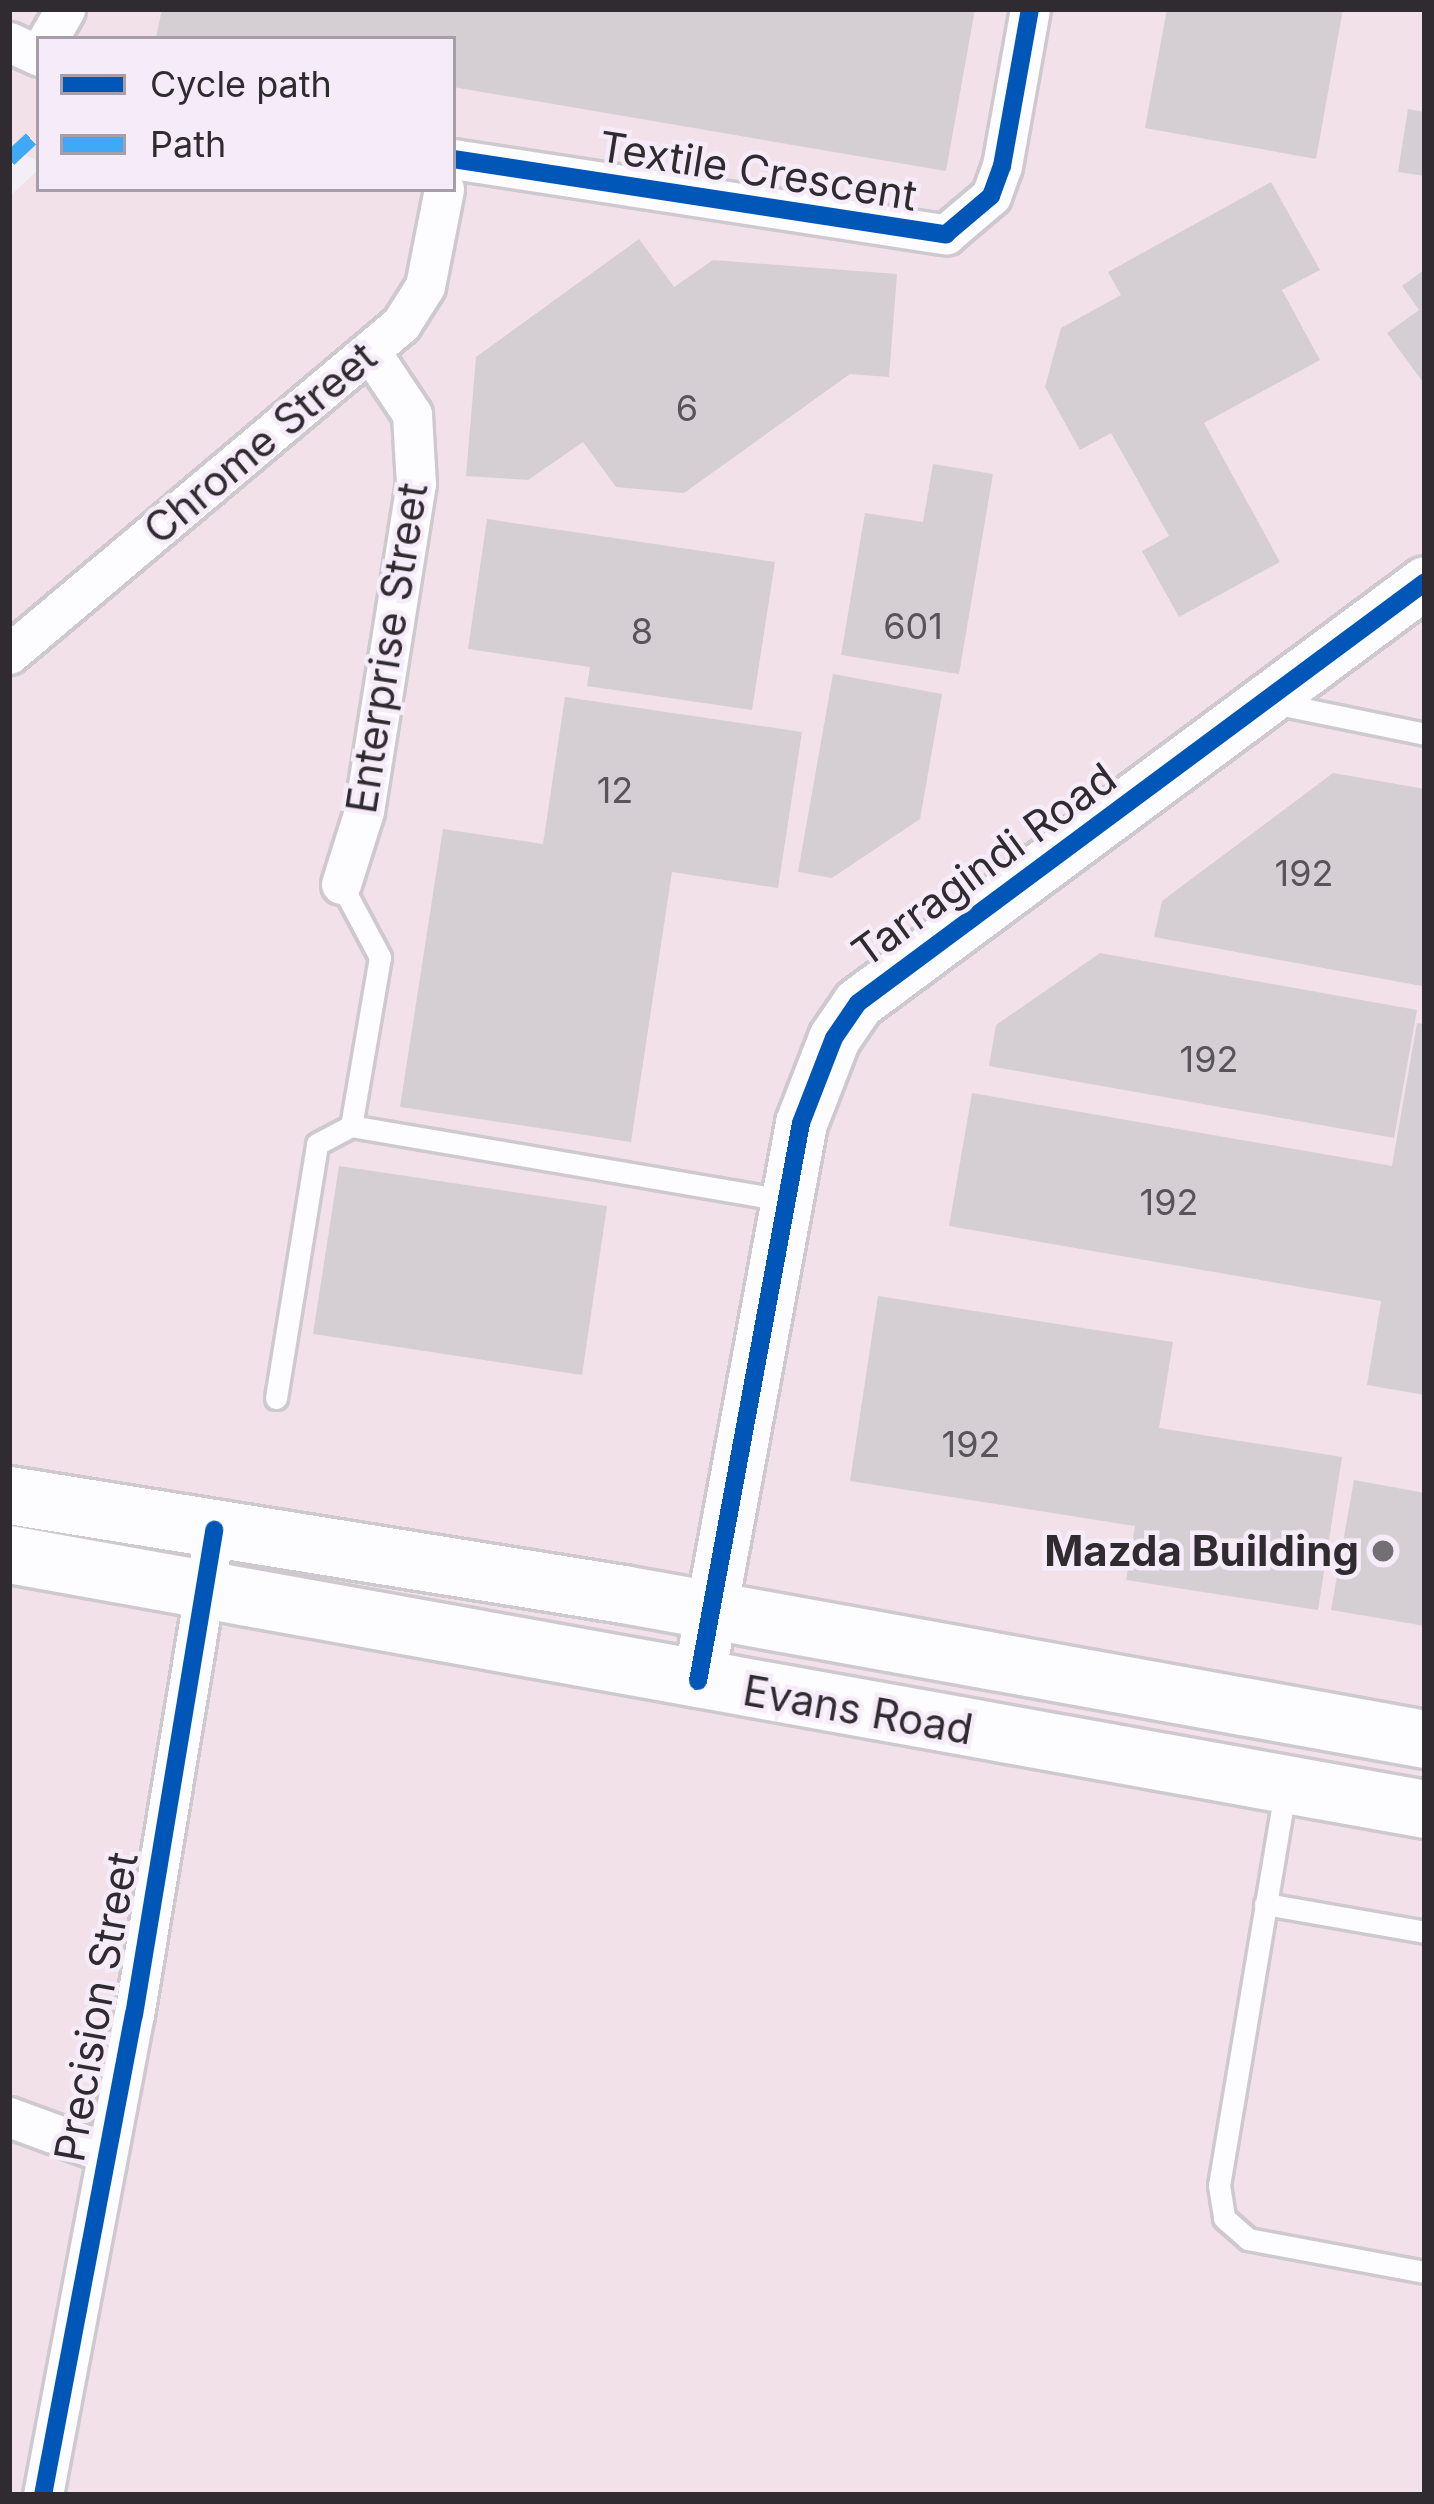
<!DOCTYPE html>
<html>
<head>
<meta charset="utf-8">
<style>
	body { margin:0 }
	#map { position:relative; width:1434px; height:2504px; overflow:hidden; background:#f4eef6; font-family:Inter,sans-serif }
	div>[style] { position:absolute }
	.industrial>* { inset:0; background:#f2e1e8 }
	.building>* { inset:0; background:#d5cfd4 }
	.roads { filter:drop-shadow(3px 0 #cec9cf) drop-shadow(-3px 0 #cec9cf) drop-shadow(0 3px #cec9cf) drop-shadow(0 -3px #cec9cf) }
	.service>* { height:21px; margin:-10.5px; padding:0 10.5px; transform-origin:10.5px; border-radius:10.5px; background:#fdfcfe }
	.minor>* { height:39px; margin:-19.5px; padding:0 19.5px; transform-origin:19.5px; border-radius:19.5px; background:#fdfcfe }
	.tertiary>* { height:51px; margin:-25.5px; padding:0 25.5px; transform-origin:25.5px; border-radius:25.5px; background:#fdfcfe }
	.secondary>* { height:57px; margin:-28.5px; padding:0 28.5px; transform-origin:28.5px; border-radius:28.5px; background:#fdfcfe }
	.quiet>* { height:15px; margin-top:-7.5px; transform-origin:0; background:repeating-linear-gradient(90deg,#3fa9f5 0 30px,transparent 0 45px) }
	.cycleway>* { height:18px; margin:-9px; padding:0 9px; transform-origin:9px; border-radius:9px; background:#0057b8 }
	.dots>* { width:33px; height:33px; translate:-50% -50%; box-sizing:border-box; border:6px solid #f6ebf9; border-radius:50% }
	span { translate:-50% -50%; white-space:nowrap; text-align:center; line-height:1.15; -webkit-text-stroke:9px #f6ebf9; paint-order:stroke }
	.number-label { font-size:36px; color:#585459 }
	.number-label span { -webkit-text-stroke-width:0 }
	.street-label { font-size:42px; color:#2f2b30 }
	.poi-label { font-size:42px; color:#2f2b30; font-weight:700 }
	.right { translate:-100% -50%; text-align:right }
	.frame { position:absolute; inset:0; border:12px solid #2f2b30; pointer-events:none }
	.legend { position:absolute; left:36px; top:36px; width:420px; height:156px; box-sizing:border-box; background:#f6ebf9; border:3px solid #a69ea9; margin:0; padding:15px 21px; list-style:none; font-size:36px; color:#2f2b30 }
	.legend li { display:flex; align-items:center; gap:24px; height:60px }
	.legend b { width:60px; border:3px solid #a69ea9 }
</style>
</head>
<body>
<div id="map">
	<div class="industrial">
		<i style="clip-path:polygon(9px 9px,1425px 9px,1425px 2495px,9px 2495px,9px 197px,39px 169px,39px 189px,453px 189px,453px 39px,39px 39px,39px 162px,9px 147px)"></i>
	</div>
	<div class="building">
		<i style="clip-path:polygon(162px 9px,975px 9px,946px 171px,453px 87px,453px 39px,170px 39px,156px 37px)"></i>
		<i style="clip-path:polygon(1167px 9px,1343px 9px,1316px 159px,1145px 128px)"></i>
		<i style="clip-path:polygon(1408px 109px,1425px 112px,1425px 176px,1398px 172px)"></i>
		<i style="clip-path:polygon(1271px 182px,1320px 270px,1282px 290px,1320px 360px,1204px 423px,1280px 562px,1179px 617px,1142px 551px,1169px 536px,1111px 433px,1080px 450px,1045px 387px,1061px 328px,1121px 295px,1108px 272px)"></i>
		<i style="clip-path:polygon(639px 239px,674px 287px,713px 260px,897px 274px,889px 377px,850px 374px,684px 493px,616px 487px,583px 442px,528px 480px,466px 476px,476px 357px)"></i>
		<i style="clip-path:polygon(1425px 269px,1425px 385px,1387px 333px,1419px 310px,1402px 286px)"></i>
		<i style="clip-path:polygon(933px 464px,993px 474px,959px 674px,841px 655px,865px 513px,923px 522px)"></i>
		<i style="clip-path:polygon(487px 519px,775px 562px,752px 710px,587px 686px,590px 667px,468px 649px)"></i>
		<i style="clip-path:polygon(833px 674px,942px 694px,920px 819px,832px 878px,798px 872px)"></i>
		<i style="clip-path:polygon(565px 697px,802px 732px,778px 888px,672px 872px,631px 1142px,400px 1107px,443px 829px,543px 844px)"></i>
		<i style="clip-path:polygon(1333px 773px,1425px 789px,1422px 986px,1154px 937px,1162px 901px)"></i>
		<i style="clip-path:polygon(1100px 953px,1417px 1010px,1394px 1138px,989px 1066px,996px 1025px)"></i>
		<i style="clip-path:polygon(1417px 1023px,1425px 1024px,1425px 1395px,1367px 1385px,1381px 1301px,949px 1226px,972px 1093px,1392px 1166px)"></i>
		<i style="clip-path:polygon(339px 1166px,607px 1206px,582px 1375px,313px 1334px)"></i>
		<i style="clip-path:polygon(878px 1296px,1173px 1342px,1159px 1428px,1342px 1457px,1318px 1610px,1126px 1580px,1135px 1526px,850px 1481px)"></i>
		<i style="clip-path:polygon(1354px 1480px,1425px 1493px,1425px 1626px,1331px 1610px)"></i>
	</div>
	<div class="roads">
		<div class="service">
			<i style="left:1274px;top:703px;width:154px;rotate:11.6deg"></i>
			<i style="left:341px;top:884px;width:83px;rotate:61.9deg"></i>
			<i style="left:380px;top:957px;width:171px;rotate:99.7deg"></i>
			<i style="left:351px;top:1126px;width:441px;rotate:9.7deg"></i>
			<i style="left:276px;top:1398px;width:257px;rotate:-80.8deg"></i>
			<i style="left:317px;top:1144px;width:38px;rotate:-28deg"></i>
			<i style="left:1286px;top:1785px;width:406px;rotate:99.5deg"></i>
			<i style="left:1219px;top:2185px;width:33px;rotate:81deg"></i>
			<i style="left:1224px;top:2218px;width:32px;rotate:41deg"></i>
			<i style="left:1248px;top:2239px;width:180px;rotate:10.6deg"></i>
			<i style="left:1265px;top:1904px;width:162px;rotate:9.9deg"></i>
		</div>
		<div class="minor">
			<i style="left:48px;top:39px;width:34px;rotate:-60deg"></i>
			<i style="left:9px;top:42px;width:33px;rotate:25deg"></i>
			<i style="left:453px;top:159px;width:499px;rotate:8.7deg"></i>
			<i style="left:946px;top:234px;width:59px;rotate:-40.2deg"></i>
			<i style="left:991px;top:196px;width:32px;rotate:-70deg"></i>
			<i style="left:1002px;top:166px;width:159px;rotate:-79.9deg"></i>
			<i style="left:9px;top:654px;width:512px;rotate:-40.09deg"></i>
			<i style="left:401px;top:324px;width:45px;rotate:-57.7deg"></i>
			<i style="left:425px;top:286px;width:99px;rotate:-78.9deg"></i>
			<i style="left:341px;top:884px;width:77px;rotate:-72.5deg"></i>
			<i style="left:364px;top:811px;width:331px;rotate:-81deg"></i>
			<i style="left:416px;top:484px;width:70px;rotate:-93.3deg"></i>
			<i style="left:412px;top:414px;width:76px;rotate:-123.7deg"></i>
			<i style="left:9px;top:2117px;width:104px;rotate:20.2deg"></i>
			<i style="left:43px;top:2495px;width:489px;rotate:-79.3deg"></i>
			<i style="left:134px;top:2015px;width:492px;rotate:-80.6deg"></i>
		</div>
		<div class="tertiary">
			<i style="left:698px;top:1681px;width:567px;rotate:-79.54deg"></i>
			<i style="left:801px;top:1123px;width:91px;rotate:-68.8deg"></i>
			<i style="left:834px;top:1038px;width:42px;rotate:-55.6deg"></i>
			<i style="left:858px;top:1003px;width:706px;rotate:-36.59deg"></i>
		</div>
		<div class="secondary">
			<i style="left:9px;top:1495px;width:622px;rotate:9.16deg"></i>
			<i style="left:623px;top:1594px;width:815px;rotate:10.25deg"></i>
			<i style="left:9px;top:1554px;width:1439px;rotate:10.21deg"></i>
		</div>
	</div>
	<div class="quiet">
		<i style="left:9px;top:159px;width:41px;rotate:-43deg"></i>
	</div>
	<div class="cycleway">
		<i style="left:453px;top:159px;width:499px;rotate:8.7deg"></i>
		<i style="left:946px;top:234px;width:59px;rotate:-40.2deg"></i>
		<i style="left:991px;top:196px;width:32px;rotate:-70deg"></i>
		<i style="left:1002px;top:166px;width:159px;rotate:-79.9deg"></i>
		<i style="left:698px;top:1681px;width:567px;rotate:-79.54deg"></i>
		<i style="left:801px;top:1123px;width:91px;rotate:-68.8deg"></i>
		<i style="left:834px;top:1038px;width:42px;rotate:-55.6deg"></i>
		<i style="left:858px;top:1003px;width:706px;rotate:-36.59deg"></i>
		<i style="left:43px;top:2495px;width:489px;rotate:-79.3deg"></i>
		<i style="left:134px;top:2015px;width:492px;rotate:-80.6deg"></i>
	</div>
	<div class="dots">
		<i style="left:1383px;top:1551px;background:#746f75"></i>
	</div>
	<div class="number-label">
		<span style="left:687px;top:409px">6</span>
		<span style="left:913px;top:627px">601</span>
		<span style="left:642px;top:632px">8</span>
		<span style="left:615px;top:791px">12</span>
		<span style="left:1304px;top:874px">192</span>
		<span style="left:1209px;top:1060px">192</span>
		<span style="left:1169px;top:1203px">192</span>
		<span style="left:971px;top:1445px">192</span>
	</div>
	<div class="street-label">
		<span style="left:758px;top:171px;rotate:9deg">Textile Crescent</span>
		<span style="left:260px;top:443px;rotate:-40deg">Chrome Street</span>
		<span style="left:387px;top:648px;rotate:-81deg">Enterprise Street</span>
		<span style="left:984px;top:865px;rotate:-36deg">Tarragindi Road</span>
		<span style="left:858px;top:1710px;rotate:10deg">Evans Road</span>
		<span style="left:96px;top:2007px;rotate:-80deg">Precision Street</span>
	</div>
	<div class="poi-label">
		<span class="right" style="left:1359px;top:1551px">Mazda Building</span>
	</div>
	<div class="frame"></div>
	<ul class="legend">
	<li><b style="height:15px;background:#0057b8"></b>Cycle path</li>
	<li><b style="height:15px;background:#3fa9f5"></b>Path</li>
	</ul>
</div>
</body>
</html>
